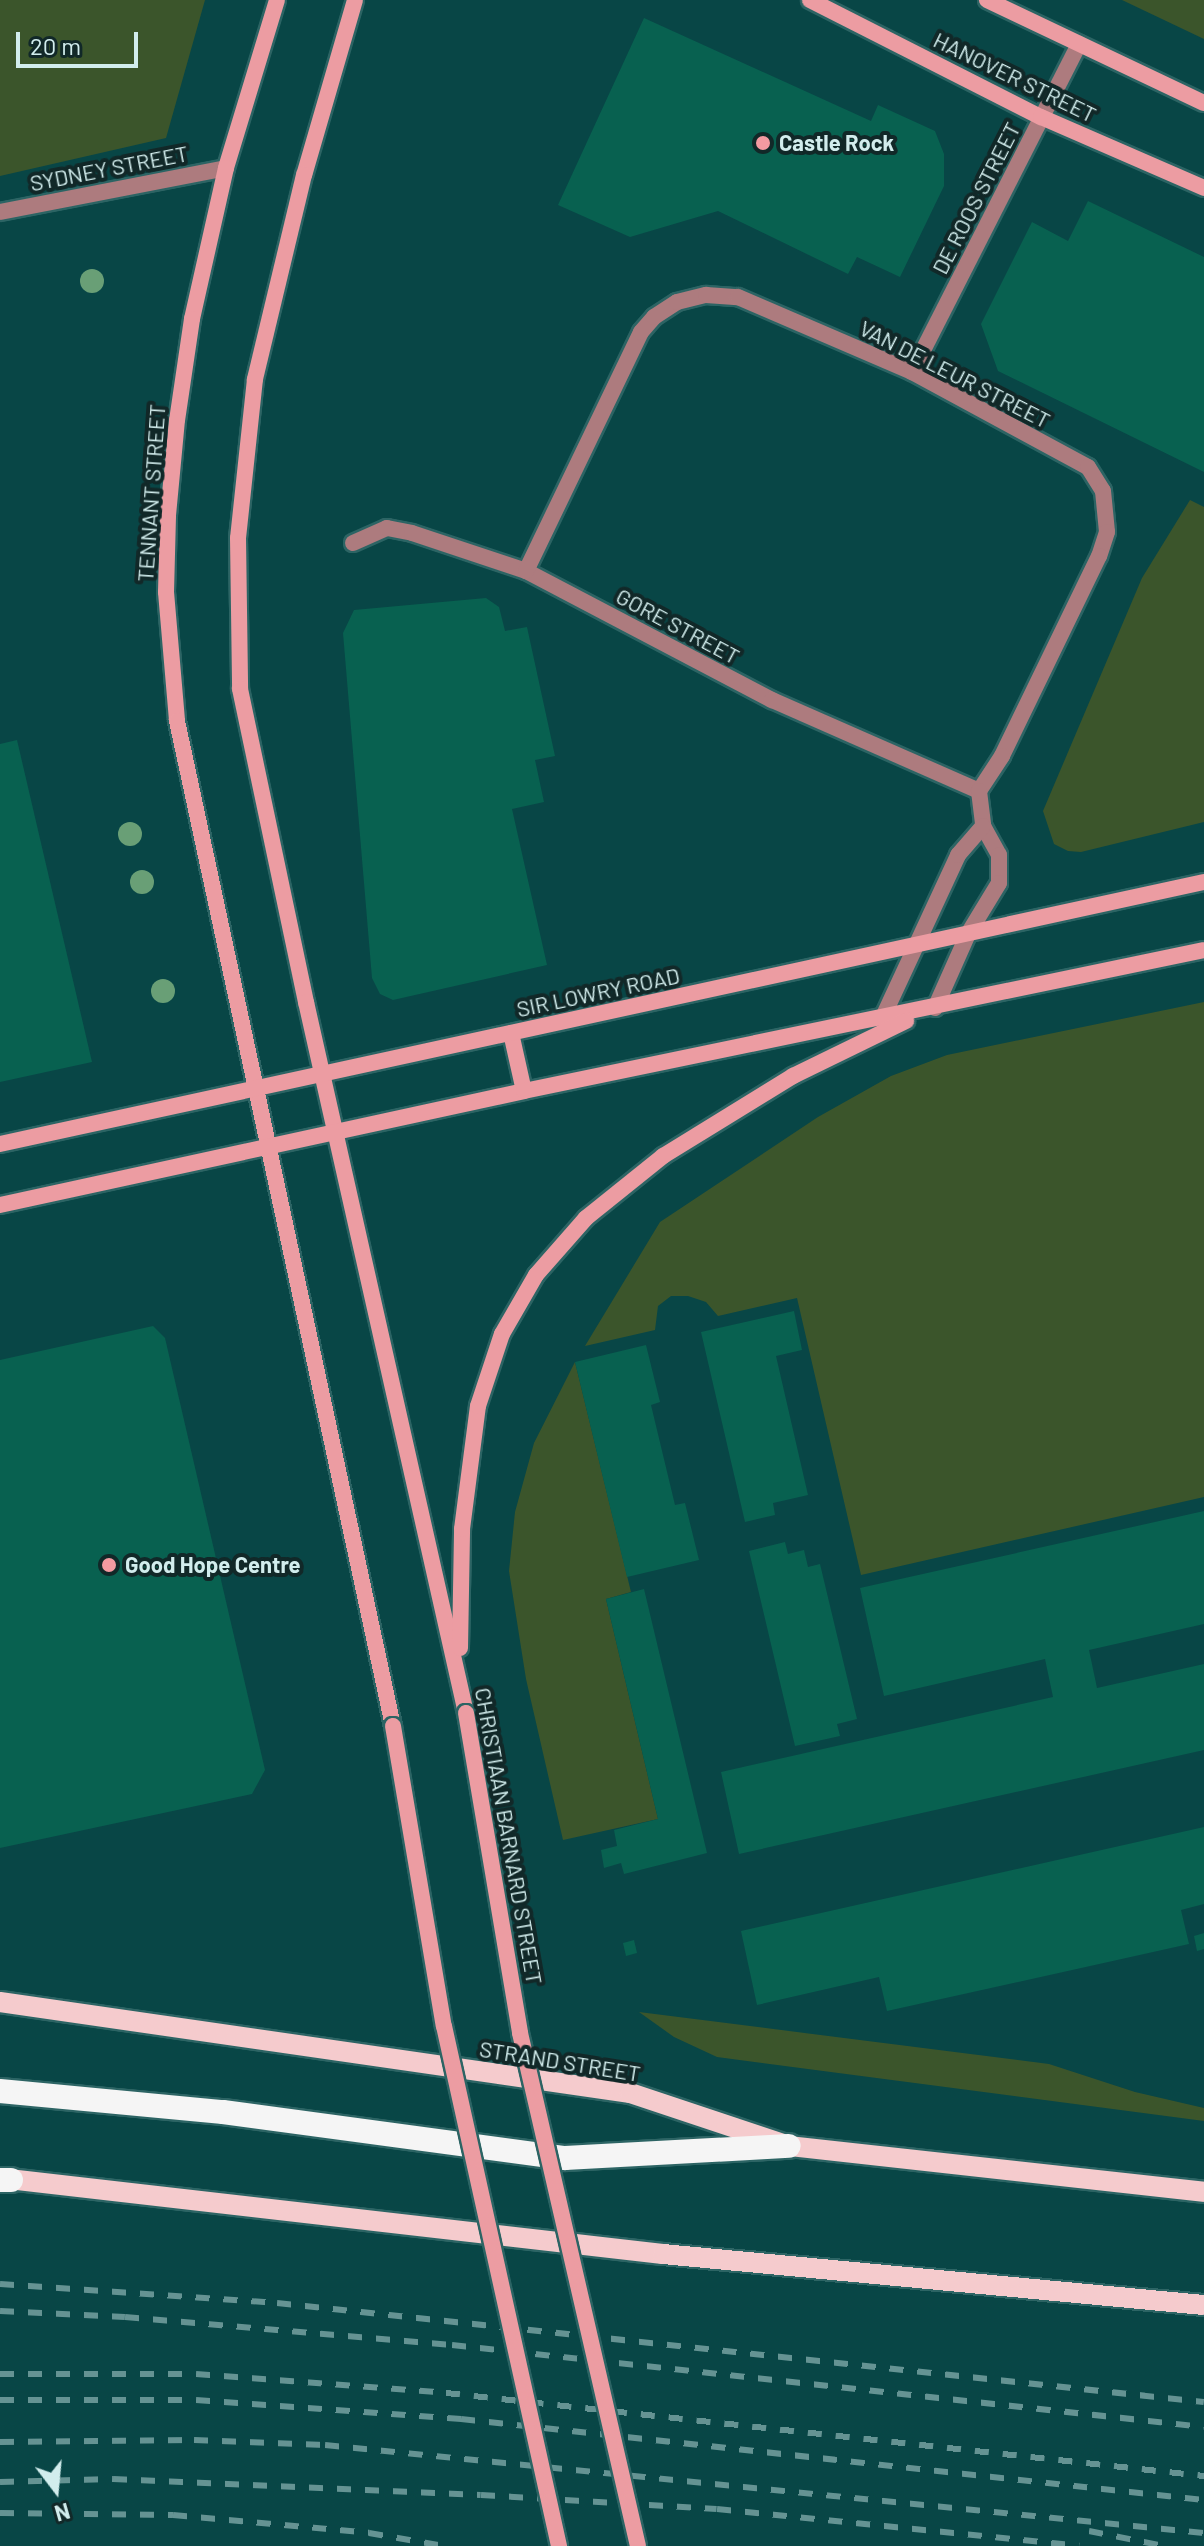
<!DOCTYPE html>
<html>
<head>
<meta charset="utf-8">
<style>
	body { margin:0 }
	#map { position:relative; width:1204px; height:2546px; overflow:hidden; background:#084646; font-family:Barlow,sans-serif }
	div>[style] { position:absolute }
	.green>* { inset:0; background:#3b552b }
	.building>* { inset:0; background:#086150 }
	.roads { filter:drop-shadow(2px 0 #2c6464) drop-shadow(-2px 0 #2c6464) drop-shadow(0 2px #2c6464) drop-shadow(0 -2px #2c6464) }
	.street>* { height:16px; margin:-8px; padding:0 8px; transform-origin:8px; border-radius:8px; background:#ad7b7e }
	.secondary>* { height:16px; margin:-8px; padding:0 8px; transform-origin:8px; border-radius:8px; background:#ec9ca2 }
	.primary>* { height:20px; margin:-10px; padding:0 10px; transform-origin:10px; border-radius:10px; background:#f5cbcd }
	.highway>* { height:24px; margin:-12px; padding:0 12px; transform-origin:12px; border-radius:12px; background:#f5f5f5 }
	.rail>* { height:6px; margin-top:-3px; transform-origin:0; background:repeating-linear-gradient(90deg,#659393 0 14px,transparent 0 28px) }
	.bridges { filter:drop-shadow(2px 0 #2c6464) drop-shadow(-2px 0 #2c6464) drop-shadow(0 2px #2c6464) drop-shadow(0 -2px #2c6464) }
	.secondary-bridge>* { height:16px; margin:-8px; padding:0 8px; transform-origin:8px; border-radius:8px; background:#ec9ca2 }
	.trees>* { width:24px; height:24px; margin:-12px; border-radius:50%; background:#699f76 }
	.dots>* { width:22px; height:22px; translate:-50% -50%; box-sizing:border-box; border:4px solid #112828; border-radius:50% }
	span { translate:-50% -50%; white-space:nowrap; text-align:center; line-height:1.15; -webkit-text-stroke:8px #112828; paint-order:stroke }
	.street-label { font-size:22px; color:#d2eded }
	.poi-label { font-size:22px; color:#d2eded; font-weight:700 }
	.left { translate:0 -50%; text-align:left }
	.north { position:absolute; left:16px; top:2450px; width:80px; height:80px; -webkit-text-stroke:6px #112828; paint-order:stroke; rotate:164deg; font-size:22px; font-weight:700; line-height:32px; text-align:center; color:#d2eded }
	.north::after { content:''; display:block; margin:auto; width:28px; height:36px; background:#d2eded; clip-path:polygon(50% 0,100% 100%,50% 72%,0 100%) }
	.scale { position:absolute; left:16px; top:32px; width:122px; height:36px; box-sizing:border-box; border:4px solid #d2eded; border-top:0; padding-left:10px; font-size:24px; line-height:28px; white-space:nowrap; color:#d2eded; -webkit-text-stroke:6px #112828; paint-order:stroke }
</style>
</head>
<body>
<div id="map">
	<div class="green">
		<i style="clip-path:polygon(0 0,205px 0,166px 138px,0 176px)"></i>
		<i style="clip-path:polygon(1122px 0,1204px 0,1204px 39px)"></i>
		<i style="clip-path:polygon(1190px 500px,1204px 507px,1204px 822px,1081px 852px,1068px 851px,1054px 844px,1043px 811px,1142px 578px)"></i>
		<i style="clip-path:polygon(1204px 1002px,1204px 1497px,861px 1575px,797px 1298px,718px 1316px,706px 1302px,688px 1296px,671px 1296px,658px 1306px,655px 1330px,585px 1346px,660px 1222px,818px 1117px,891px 1076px,947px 1055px)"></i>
		<i style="clip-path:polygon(575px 1362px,631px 1592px,606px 1599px,658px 1819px,563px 1840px,526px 1679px,509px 1571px,515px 1512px,534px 1443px)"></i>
		<i style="clip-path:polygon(639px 2012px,1049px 2064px,1135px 2092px,1204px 2108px,1204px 2121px,717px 2057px,674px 2037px)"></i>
	</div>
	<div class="building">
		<i style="clip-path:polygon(644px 18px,871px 121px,878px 105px,935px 131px,944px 154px,944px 186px,900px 277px,857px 257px,848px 274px,718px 211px,630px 237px,558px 205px)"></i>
		<i style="clip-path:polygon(1088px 201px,1204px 257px,1204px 472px,998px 371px,981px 324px,1032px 222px,1068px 241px)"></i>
		<i style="clip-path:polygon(486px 598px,499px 607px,505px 631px,527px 627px,555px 756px,535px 760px,544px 802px,512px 809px,547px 965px,393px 1000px,380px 994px,372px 978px,343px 633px,354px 610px)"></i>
		<i style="clip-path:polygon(17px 740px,92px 1062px,0 1082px,0 744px)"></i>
		<i style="clip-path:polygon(794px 1311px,802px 1350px,776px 1356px,808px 1495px,773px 1503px,775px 1515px,745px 1522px,701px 1332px)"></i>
		<i style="clip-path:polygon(153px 1326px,165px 1338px,265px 1770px,252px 1794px,0 1848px,0 1360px)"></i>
		<i style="clip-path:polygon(646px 1345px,660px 1402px,651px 1405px,675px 1505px,685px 1503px,699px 1560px,627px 1577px,575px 1362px)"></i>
		<i style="clip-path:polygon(1204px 1511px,1204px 1624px,1089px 1650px,1097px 1688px,1204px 1664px,1204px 1750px,739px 1854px,721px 1772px,1053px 1697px,1045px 1659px,884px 1696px,860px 1588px)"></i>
		<i style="clip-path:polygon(785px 1542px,788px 1554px,804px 1550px,808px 1567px,820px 1564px,857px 1719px,837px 1724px,840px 1736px,795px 1746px,749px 1551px)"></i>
		<i style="clip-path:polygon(644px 1589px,707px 1853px,624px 1874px,621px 1863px,604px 1868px,601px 1850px,617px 1846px,614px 1830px,658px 1819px,606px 1599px)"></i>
		<i style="clip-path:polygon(1204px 1827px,1204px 1904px,1181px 1910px,1189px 1944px,887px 2011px,879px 1977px,757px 2005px,741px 1931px)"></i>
		<i style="clip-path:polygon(1204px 1933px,1204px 1949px,1197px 1951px,1194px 1936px)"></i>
		<i style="clip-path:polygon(634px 1940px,637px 1953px,626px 1956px,623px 1943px)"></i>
	</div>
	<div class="roads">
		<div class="street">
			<i style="left:0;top:212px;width:230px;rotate:-11deg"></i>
			<i style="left:912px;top:372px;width:368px;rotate:-63deg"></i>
			<i style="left:353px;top:543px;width:37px;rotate:-24deg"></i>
			<i style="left:387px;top:528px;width:25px;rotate:11deg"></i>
			<i style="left:412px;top:533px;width:120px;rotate:18.4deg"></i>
			<i style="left:526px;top:571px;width:278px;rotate:27.7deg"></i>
			<i style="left:772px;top:700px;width:226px;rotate:23.7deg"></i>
			<i style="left:526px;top:571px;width:265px;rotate:-64.3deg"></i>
			<i style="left:641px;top:332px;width:20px;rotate:-49deg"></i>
			<i style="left:654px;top:317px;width:27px;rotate:-33deg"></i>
			<i style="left:677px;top:302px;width:30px;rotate:-14deg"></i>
			<i style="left:706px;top:295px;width:32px;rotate:4deg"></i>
			<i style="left:738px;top:297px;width:189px;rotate:23.3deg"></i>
			<i style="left:912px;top:372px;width:200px;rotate:28.4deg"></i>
			<i style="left:1088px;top:467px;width:28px;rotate:58deg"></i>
			<i style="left:1103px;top:491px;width:41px;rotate:84.4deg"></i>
			<i style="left:1107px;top:532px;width:25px;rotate:108deg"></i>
			<i style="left:1099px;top:556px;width:222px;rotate:115.9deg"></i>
			<i style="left:1002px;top:756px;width:42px;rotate:123.3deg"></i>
			<i style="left:979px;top:791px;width:35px;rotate:83deg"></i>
			<i style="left:983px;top:826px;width:33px;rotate:61deg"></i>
			<i style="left:999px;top:855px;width:28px;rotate:90deg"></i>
			<i style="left:999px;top:883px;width:60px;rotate:121.3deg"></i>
			<i style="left:968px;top:934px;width:81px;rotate:114deg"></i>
			<i style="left:882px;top:1019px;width:181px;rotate:-65.1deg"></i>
			<i style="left:958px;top:855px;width:38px;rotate:-49deg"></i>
		</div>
		<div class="secondary">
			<i style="left:277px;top:0;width:176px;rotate:106.9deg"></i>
			<i style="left:226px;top:168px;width:155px;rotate:102.7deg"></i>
			<i style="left:192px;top:319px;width:102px;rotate:98.4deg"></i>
			<i style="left:177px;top:420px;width:96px;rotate:95.4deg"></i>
			<i style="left:168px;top:516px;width:76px;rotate:91.5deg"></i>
			<i style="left:166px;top:592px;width:129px;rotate:85.1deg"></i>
			<i style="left:177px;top:721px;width:1028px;rotate:77.87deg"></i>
			<i style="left:355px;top:0;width:182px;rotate:106.2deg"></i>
			<i style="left:304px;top:175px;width:210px;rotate:103.5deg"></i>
			<i style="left:255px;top:379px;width:160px;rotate:96.1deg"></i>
			<i style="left:238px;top:538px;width:151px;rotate:89.2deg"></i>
			<i style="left:240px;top:689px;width:320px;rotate:78.1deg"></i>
			<i style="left:306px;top:1002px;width:729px;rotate:77.32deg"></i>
			<i style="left:810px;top:0;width:259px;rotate:26.9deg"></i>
			<i style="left:1041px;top:117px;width:178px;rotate:23.5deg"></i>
			<i style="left:987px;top:0;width:240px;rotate:25.4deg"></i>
			<i style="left:511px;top:1033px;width:59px;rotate:77.4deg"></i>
			<i style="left:0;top:1144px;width:1232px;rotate:-12.28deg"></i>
			<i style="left:0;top:1205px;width:536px;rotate:-12.27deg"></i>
			<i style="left:524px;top:1091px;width:694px;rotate:-11.71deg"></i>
			<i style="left:460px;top:1648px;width:119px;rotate:-89deg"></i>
			<i style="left:462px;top:1529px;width:124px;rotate:-82.6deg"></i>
			<i style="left:478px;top:1406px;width:76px;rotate:-71.6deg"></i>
			<i style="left:502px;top:1334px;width:68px;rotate:-60deg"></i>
			<i style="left:536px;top:1275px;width:76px;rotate:-48.7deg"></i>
			<i style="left:586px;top:1218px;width:99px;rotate:-38.8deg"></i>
			<i style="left:663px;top:1156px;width:153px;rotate:-31.6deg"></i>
			<i style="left:793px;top:1076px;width:126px;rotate:-26deg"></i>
		</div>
		<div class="primary">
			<i style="left:0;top:2002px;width:637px;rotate:8.22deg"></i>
			<i style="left:630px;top:2093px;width:168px;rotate:18.4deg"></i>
			<i style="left:789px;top:2146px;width:418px;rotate:6.3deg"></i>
			<i style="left:0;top:2178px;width:667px;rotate:6.54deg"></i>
			<i style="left:663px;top:2254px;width:543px;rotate:5.39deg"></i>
		</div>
		<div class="highway">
			<i style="left:0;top:2091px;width:224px;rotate:5.4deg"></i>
			<i style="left:223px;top:2112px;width:345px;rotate:7.7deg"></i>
			<i style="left:565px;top:2158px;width:224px;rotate:-3.1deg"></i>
			<i style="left:0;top:2180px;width:11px"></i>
		</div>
	</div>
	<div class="rail">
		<i style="left:0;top:2284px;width:278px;rotate:3.9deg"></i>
		<i style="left:277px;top:2303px;width:932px;rotate:6.1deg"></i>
		<i style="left:0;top:2311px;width:125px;rotate:2.7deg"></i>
		<i style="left:125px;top:2317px;width:328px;rotate:4.9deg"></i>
		<i style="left:452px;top:2345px;width:756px;rotate:6.22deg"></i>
		<i style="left:0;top:2374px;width:196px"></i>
		<i style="left:196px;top:2374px;width:251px;rotate:4.3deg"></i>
		<i style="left:446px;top:2393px;width:763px;rotate:6.25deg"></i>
		<i style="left:0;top:2400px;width:196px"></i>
		<i style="left:196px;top:2400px;width:266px;rotate:4.1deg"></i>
		<i style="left:461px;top:2419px;width:747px;rotate:6.22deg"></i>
		<i style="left:0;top:2442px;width:194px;rotate:-0.6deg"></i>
		<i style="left:194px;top:2440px;width:131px;rotate:2.2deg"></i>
		<i style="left:325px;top:2445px;width:883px;rotate:5.72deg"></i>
		<i style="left:0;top:2482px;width:113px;rotate:-1.5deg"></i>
		<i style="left:113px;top:2479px;width:368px;rotate:2.5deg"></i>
		<i style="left:481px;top:2495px;width:236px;rotate:3.4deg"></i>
		<i style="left:717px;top:2509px;width:364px;rotate:5.8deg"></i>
		<i style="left:0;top:2513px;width:173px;rotate:0.7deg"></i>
		<i style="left:173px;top:2515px;width:197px;rotate:5.2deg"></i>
		<i style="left:369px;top:2533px;width:76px;rotate:9.8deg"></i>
		<i style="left:1089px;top:2531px;width:76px;rotate:11.3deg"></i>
	</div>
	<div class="bridges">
		<div class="secondary-bridge">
			<i style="left:466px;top:1713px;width:325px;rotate:80.4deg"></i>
			<i style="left:520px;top:2033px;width:526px;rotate:77.05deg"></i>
			<i style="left:393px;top:1726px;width:304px;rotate:80.4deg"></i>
			<i style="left:444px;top:2026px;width:533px;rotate:77.53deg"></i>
		</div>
	</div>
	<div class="trees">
		<i style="left:92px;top:281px"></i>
		<i style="left:130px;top:834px"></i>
		<i style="left:142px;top:882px"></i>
		<i style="left:163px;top:991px"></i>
	</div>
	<div class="dots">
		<i style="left:763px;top:143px;background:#f49aa1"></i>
		<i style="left:109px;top:1565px;background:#f49aa1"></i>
	</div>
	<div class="street-label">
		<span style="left:1015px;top:77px;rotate:26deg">HANOVER STREET</span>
		<span style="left:109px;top:168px;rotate:-11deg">SYDNEY STREET</span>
		<span style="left:976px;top:198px;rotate:-63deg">DE ROOS STREET</span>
		<span style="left:955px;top:374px;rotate:27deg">VAN DE LEUR STREET</span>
		<span style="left:151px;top:493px;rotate:-86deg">TENNANT STREET</span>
		<span style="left:678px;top:626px;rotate:28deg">GORE STREET</span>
		<span style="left:598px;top:992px;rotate:-12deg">SIR LOWRY ROAD</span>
		<span style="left:509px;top:1836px;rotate:80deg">CHRISTIAAN BARNARD STREET</span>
		<span style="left:560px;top:2061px;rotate:9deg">STRAND STREET</span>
	</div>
	<div class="poi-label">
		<span class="left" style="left:779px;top:143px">Castle Rock</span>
		<span class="left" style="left:125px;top:1565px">Good Hope Centre</span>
	</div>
	<div class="north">N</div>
	<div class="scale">20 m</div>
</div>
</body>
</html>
